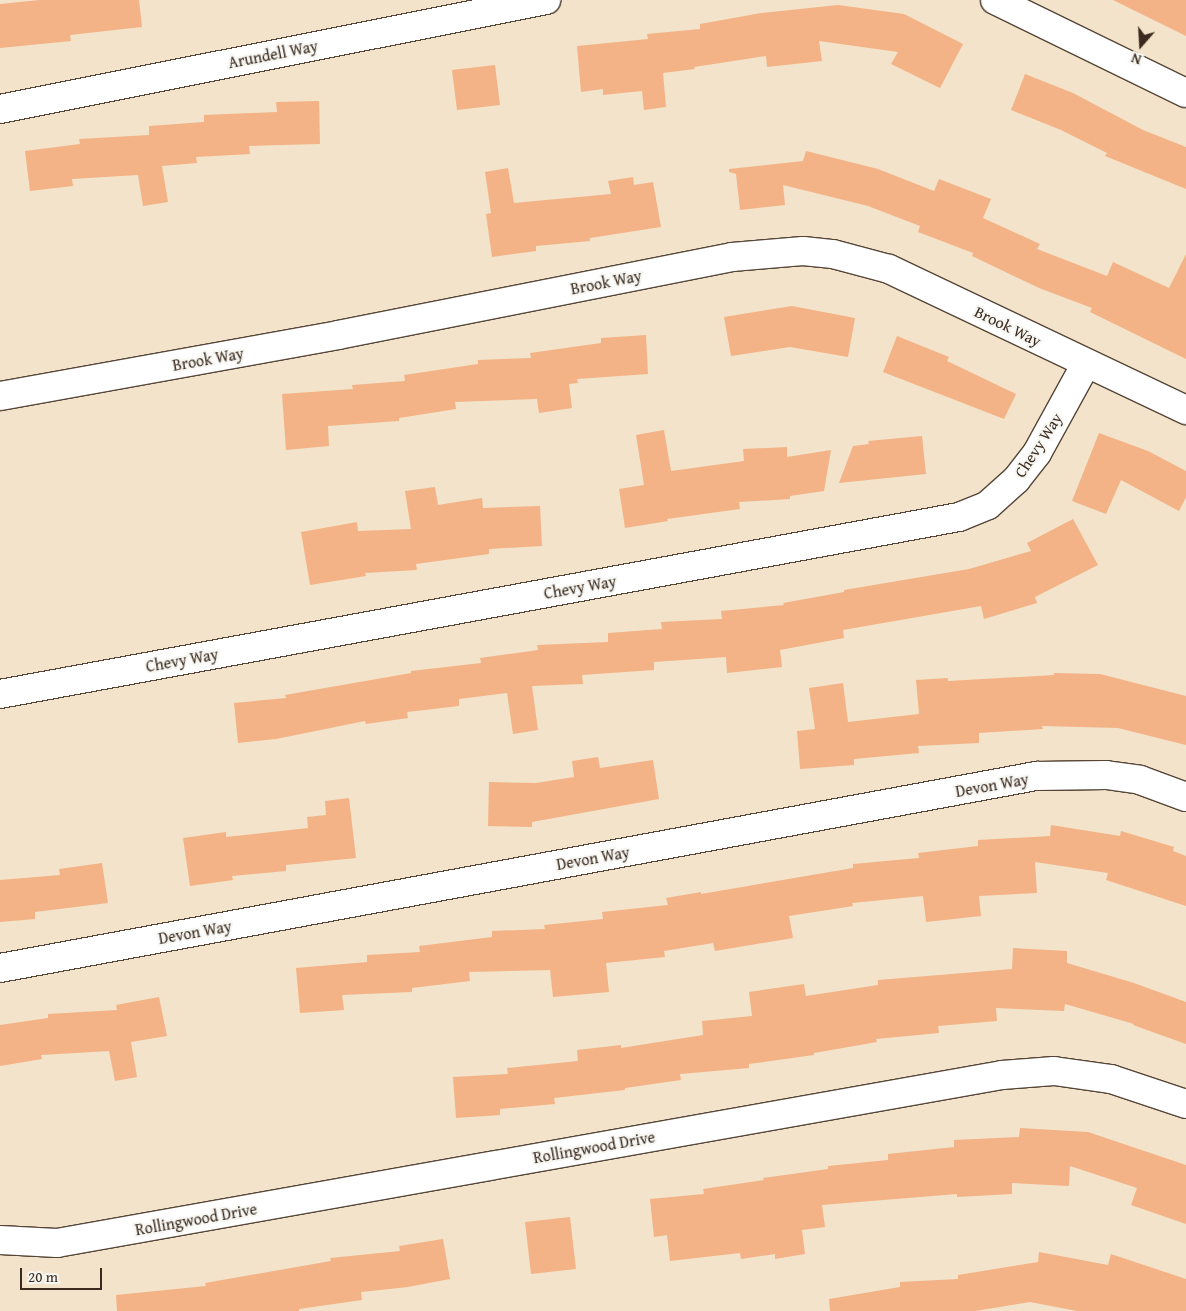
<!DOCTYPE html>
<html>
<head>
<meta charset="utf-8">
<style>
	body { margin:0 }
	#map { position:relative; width:1186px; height:1311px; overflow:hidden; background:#f2e3ca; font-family:"Gentium Book Plus",serif }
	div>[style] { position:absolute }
	.building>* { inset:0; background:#f3b386 }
	.roads { filter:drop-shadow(1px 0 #564638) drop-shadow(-1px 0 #564638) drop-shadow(0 1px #564638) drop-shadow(0 -1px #564638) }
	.street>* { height:28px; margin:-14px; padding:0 14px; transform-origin:14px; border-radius:14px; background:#fff }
	.secondary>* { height:28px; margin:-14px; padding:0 14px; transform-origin:14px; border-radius:14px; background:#fff }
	span { translate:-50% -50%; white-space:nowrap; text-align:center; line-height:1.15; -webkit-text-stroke:4px #f6f6f2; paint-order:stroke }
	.street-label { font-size:16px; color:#3b2a1e }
	.north { position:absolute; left:1116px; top:20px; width:50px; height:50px; -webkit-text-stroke:4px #f6f6f2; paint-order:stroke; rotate:199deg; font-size:14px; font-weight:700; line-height:20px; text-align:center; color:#3b2a1e }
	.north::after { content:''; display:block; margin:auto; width:18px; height:22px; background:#3b2a1e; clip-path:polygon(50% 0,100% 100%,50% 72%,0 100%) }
	.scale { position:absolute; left:20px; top:1268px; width:82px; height:22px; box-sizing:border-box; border:2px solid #3b2a1e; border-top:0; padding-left:6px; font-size:15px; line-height:18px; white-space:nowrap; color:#3b2a1e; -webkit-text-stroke:4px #f6f6f2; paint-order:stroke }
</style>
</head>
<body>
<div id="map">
	<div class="building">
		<i style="clip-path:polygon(40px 0,139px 0,142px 27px,70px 35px,71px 41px,0 48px,0 4px)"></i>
		<i style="clip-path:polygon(1113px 0,1186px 0,1186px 36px)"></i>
		<i style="clip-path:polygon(838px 5px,904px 14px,963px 44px,940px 88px,891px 64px,898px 52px,819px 41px,822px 61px,767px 67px,766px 56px,694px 67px,695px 69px,663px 73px,666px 107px,644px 110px,642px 91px,603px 95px,603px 89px,581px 92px,577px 46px,648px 39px,647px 34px,700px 29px,700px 24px,761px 13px)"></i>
		<i style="clip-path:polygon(495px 65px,500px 105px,457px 110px,452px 70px)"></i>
		<i style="clip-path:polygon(1025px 74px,1073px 93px,1143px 130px,1186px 147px,1186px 189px,1105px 156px,1107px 153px,1061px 130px,1011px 110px)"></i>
		<i style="clip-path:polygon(319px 101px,320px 144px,249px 146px,250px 154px,196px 157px,197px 163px,162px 166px,168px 202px,143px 206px,138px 175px,72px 179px,73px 186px,30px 191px,25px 151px,80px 144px,79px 139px,149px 135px,149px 126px,204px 122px,204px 115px,277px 112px,276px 102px)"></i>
		<i style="clip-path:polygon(806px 151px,878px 169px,934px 191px,939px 179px,991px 199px,983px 218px,1040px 244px,1037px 249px,1107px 276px,1113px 262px,1169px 288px,1186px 254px,1186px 359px,1090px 312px,1092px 308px,1039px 288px,972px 256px,973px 253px,918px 232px,920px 226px,868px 206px,783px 185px,785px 205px,740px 210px,736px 174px,729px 172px,729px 169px,803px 161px)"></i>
		<i style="clip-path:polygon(508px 168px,514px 203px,611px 194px,608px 181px,633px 177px,634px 185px,653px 182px,661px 227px,590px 238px,590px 241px,536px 246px,536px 251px,492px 257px,486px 214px,491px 213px,485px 172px)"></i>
		<i style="clip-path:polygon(792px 306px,855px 318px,848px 357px,790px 347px,731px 356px,724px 317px)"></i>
		<i style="clip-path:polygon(646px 335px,648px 374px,577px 379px,578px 383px,569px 384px,572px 408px,539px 413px,537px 399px,455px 402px,456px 409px,399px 418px,399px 421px,328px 426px,329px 446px,286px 450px,282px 394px,353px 389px,352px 385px,405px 381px,404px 375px,478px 364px,478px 360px,531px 358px,530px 353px,601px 343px,601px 338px)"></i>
		<i style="clip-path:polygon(897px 336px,949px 357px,947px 361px,1016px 394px,1004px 419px,883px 372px)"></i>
		<i style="clip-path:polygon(664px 430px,671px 471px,744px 461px,743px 449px,787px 447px,787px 457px,831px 450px,824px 491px,790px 496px,790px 499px,739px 502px,740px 509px,667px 519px,668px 521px,625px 528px,619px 489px,644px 485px,636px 435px)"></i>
		<i style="clip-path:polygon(1099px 433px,1148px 451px,1186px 471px,1186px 497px,1179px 511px,1121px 480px,1106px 514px,1072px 501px)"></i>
		<i style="clip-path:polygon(922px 436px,926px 474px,839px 483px,853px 446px,869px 444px,868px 441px)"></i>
		<i style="clip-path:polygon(435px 487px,438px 505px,482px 498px,483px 508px,540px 506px,542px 546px,489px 549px,489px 554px,416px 564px,417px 570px,365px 573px,366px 576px,310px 585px,301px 532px,357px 522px,358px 531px,411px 529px,405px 491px)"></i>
		<i style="clip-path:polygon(1073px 519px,1098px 565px,1035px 597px,1037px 603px,984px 619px,981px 606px,843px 630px,844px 638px,780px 650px,782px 667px,727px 673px,726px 657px,654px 662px,654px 670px,582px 675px,583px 684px,532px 686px,538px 730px,513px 734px,507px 693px,459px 699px,459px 706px,407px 712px,408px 718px,366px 724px,365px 721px,276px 739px,238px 743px,234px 703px,286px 698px,285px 695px,411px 673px,411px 671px,481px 663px,480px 658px,538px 650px,537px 645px,608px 642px,608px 633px,662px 629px,661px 622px,722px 619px,721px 611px,784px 605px,783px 603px,844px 592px,844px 590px,969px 569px,1031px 551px,1027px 543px)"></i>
		<i style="clip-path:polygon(1054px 673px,1100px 674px,1186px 696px,1186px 745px,1118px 728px,1042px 726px,1043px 729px,979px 733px,979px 743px,918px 746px,919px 753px,854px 759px,854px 765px,800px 769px,797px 731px,815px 729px,809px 688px,843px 683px,848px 722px,919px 714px,916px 680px,948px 678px,948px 681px,1054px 675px)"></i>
		<i style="clip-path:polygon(598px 757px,600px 768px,653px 760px,659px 799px,532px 822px,532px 827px,488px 826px,489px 782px,536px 783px,574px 777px,572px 761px)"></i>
		<i style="clip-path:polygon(349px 798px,356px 858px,286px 865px,286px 871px,232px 876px,233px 880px,190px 886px,183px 838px,226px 832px,226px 837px,308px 828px,307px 817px,326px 815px,325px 801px)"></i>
		<i style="clip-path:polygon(1051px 825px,1120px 836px,1121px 831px,1174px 847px,1173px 851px,1186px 856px,1186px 906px,1106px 880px,1108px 873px,1035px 862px,1037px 893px,979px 896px,981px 916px,926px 922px,923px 896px,852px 903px,853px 906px,789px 916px,793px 938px,715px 951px,713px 943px,664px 951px,665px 957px,606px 963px,609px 992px,553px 997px,550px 970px,469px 972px,470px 981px,412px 988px,412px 992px,342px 995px,344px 1010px,300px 1013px,296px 968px,367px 962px,367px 955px,420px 952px,419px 946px,492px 937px,492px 931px,545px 929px,544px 925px,603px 919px,602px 912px,668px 905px,666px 898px,701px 892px,701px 894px,853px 868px,853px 864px,919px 858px,918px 853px,978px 846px,978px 840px,1050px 836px)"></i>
		<i style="clip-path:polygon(102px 863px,108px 903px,35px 912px,35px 919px,0 922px,0 880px,60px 875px,59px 869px)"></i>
		<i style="clip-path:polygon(1013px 948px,1067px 951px,1067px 963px,1134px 983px,1186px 1002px,1186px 1044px,1133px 1025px,1134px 1024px,1065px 1004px,1064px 1011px,996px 1008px,997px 1021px,938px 1026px,939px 1033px,876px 1039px,877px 1042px,814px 1053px,814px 1055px,749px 1064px,749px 1068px,680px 1074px,681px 1080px,625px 1088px,625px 1090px,554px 1098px,555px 1104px,500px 1109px,500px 1115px,456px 1118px,453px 1077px,508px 1074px,507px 1068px,578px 1061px,577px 1050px,621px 1045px,621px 1048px,703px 1035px,702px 1021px,752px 1016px,749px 992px,804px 984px,806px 996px,878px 985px,878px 980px,1012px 969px)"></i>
		<i style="clip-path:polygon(159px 997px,167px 1036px,131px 1042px,137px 1077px,115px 1081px,109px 1051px,41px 1055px,42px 1059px,0 1066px,0 1025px,48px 1018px,48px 1014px,117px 1010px,116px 1005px)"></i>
		<i style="clip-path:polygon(1020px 1128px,1088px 1132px,1186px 1165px,1186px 1224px,1131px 1205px,1137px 1188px,1070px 1166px,1069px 1186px,1012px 1183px,1012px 1194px,957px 1197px,957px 1194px,822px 1205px,825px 1227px,802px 1230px,805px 1254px,775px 1259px,775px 1254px,741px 1259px,740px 1253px,670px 1261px,667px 1235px,654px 1237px,650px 1199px,704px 1194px,703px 1189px,764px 1180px,763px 1178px,828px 1169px,828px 1166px,888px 1160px,888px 1154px,954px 1147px,954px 1140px,1019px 1137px)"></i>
		<i style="clip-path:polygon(570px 1217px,576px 1269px,531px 1274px,525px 1222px)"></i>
		<i style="clip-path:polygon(443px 1239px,450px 1279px,408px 1287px,361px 1292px,362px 1300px,299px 1309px,299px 1311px,117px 1311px,116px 1295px,206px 1286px,205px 1283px,331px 1261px,330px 1258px,400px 1251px,399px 1246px)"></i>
		<i style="clip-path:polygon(1039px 1252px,1108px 1265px,1111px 1254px,1186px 1279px,1186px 1311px,1077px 1311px,1030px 1302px,975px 1311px,830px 1311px,829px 1299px,900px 1287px,900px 1282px,958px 1279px,958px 1275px,1038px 1262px)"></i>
	</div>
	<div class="roads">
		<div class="street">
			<i style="left:995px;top:0;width:212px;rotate:26deg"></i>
			<i style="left:0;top:109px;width:557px;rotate:-11.29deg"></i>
			<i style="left:0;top:396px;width:343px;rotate:-10.2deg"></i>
			<i style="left:338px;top:335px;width:402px;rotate:-11.2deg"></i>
			<i style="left:732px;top:257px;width:71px;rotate:-4.8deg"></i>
			<i style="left:803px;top:251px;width:30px;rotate:6deg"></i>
			<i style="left:833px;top:254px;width:58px;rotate:15deg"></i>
			<i style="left:889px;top:269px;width:329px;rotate:25.4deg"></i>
			<i style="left:0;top:694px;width:975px;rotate:-10.46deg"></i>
			<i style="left:959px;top:517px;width:31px;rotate:-22deg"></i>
			<i style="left:988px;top:505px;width:38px;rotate:-42deg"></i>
			<i style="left:1016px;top:480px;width:34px;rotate:-52deg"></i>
			<i style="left:1037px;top:453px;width:102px;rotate:-61.2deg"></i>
			<i style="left:0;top:968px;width:1054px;rotate:-10.5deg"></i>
			<i style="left:1036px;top:776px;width:70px;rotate:-0.8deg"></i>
			<i style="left:1106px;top:775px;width:34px;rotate:8deg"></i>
			<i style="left:1140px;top:780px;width:49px;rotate:20.3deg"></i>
		</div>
		<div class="secondary">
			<i style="left:0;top:1240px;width:57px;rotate:3deg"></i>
			<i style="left:57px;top:1243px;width:960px;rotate:-10.08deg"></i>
			<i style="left:1002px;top:1075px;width:52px;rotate:-4.4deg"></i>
			<i style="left:1054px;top:1071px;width:58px;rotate:8deg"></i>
			<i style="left:1111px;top:1079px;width:79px;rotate:18.4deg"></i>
		</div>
	</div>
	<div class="street-label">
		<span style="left:273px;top:54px;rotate:-11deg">Arundell Way</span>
		<span style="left:606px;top:282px;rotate:-11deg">Brook Way</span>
		<span style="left:1008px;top:326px;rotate:26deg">Brook Way</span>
		<span style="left:208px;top:359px;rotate:-10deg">Brook Way</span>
		<span style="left:1038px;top:445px;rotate:-57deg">Chevy Way</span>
		<span style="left:580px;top:587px;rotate:-10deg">Chevy Way</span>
		<span style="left:182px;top:660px;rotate:-10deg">Chevy Way</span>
		<span style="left:992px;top:785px;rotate:-10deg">Devon Way</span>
		<span style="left:593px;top:858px;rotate:-10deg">Devon Way</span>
		<span style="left:195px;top:932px;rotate:-10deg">Devon Way</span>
		<span style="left:594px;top:1147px;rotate:-10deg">Rollingwood Drive</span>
		<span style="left:196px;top:1219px;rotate:-10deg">Rollingwood Drive</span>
	</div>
	<div class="north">N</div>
	<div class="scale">20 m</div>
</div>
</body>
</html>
